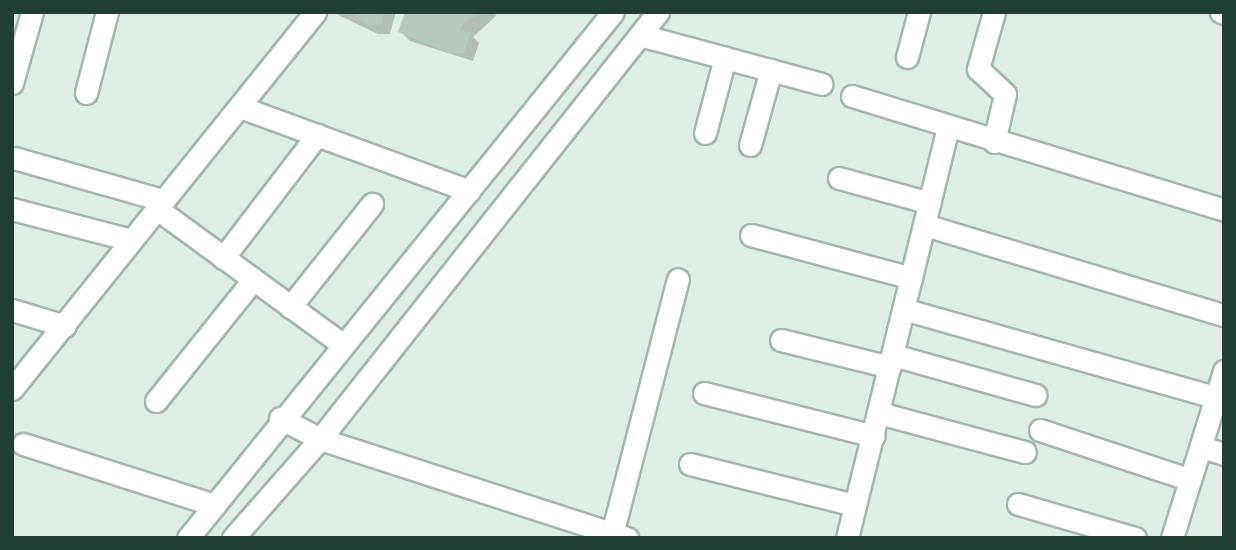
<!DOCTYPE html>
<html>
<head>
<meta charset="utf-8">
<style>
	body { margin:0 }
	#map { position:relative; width:1236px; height:550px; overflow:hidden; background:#e1ede7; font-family:Lato,sans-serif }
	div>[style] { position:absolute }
	.shadow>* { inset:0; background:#0003 }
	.building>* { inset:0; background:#b6c8bf }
	.roads { filter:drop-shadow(2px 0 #a3b5ae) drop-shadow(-2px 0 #a3b5ae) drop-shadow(0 2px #a3b5ae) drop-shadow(0 -2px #a3b5ae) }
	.minor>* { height:21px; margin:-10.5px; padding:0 10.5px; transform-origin:10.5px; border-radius:10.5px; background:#fff }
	span { translate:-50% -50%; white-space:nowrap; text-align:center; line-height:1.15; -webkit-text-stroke:6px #f2f9f5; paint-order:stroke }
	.frame { position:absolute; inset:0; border:14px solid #203f34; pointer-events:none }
</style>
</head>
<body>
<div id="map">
	<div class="shadow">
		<i style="clip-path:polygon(332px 12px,396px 12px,390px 34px,378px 34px)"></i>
		<i style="clip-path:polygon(408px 12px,495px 12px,496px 16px,473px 37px,479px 43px,473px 61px,410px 41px,400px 31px)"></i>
	</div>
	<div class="building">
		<i style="clip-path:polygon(350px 12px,384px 12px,381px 25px,367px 25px)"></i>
		<i style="clip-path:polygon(405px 12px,482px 12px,463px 24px,460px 31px,471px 32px,464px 53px,453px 54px,398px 32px)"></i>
	</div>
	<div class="roads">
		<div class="minor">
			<i style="left:1221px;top:12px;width:3px;rotate:18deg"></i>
			<i style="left:640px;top:35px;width:188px;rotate:15.1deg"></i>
			<i style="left:907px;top:57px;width:47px;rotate:-75.1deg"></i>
			<i style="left:12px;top:83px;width:74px;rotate:-74.3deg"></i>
			<i style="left:86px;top:93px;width:84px;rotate:-75.5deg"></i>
			<i style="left:852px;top:96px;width:389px;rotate:17deg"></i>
			<i style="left:240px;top:107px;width:244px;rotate:20.1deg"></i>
			<i style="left:705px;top:133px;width:78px;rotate:-75.1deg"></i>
			<i style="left:994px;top:142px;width:49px;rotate:-77.1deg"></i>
			<i style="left:1005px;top:94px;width:37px;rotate:-137deg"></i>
			<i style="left:978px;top:69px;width:59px;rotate:-74.3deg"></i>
			<i style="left:750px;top:145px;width:78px;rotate:-74.4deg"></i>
			<i style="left:14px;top:158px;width:154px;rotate:15.8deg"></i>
			<i style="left:839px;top:178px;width:94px;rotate:15.4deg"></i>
			<i style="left:156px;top:208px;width:230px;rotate:36.2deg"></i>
			<i style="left:12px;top:209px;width:123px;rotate:14.6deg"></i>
			<i style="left:925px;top:225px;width:312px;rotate:16.8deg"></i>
			<i style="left:751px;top:235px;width:166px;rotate:15deg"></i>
			<i style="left:223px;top:258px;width:155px;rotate:-52.6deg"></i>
			<i style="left:290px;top:307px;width:132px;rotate:-51.5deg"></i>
			<i style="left:903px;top:309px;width:324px;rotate:15.8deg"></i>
			<i style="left:12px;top:310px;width:55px;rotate:16.8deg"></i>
			<i style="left:781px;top:340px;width:112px;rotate:13.9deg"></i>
			<i style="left:893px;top:355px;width:148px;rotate:15.7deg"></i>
			<i style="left:12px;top:389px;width:484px;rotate:-51.2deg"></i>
			<i style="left:704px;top:393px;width:175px;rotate:14.2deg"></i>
			<i style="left:156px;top:401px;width:155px;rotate:-51.3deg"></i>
			<i style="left:879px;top:413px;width:151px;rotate:15deg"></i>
			<i style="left:280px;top:418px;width:45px;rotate:27.7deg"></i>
			<i style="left:320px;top:439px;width:323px;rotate:17.9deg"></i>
			<i style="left:1040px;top:430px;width:156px;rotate:18.3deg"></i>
			<i style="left:23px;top:444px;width:201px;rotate:17.7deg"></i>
			<i style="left:1201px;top:447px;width:24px;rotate:17deg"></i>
			<i style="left:690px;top:464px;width:169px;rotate:14deg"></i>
			<i style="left:1018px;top:504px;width:122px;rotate:16.2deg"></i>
			<i style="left:612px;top:534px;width:263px;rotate:-75.5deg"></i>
			<i style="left:188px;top:538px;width:676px;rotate:-51.06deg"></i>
			<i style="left:233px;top:538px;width:132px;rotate:-48.7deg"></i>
			<i style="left:320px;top:439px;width:545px;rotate:-51.64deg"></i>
			<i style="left:847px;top:538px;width:422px;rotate:-76.2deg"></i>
			<i style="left:1172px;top:538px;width:175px;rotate:-72.7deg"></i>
		</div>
	</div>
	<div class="frame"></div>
</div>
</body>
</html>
